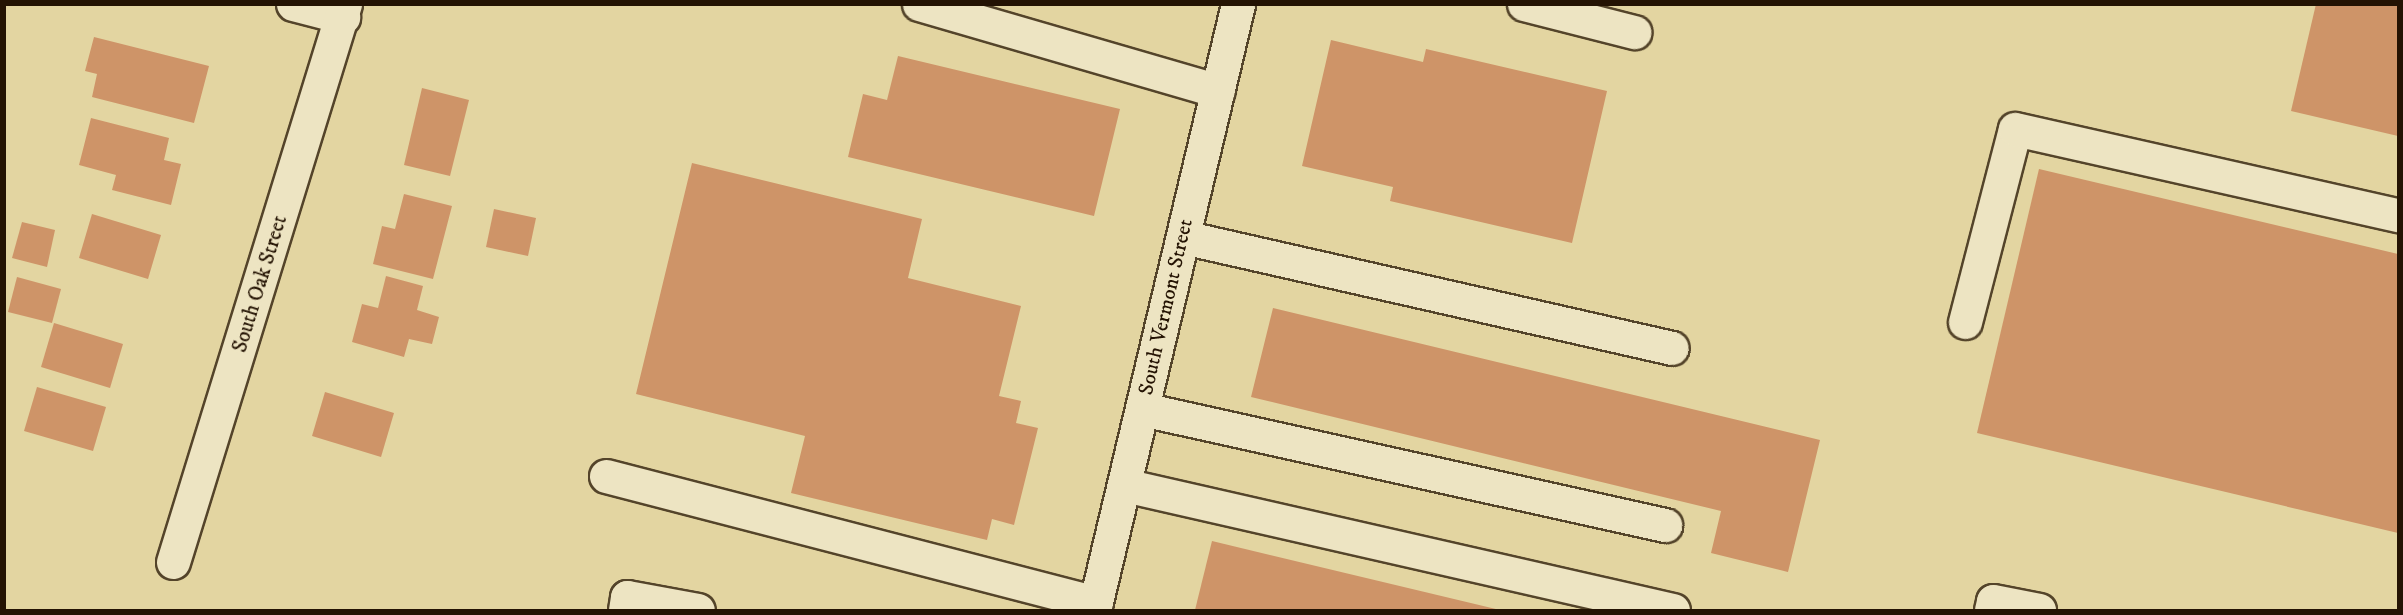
<!DOCTYPE html>
<html>
<head>
<meta charset="utf-8">
<style>
	body { margin:0 }
	#map { position:relative; width:2403px; height:615px; overflow:hidden; background:#e3d5a1; font-family:"IM FELL DW Pica",serif }
	div>[style] { position:absolute }
	.building>* { inset:0; background:#ce9468 }
	.roads { filter:drop-shadow(2px 0 #54442a) drop-shadow(-2px 0 #54442a) drop-shadow(0 2px #54442a) drop-shadow(0 -2px #54442a) }
	.minor>* { height:33px; margin:-16.5px; padding:0 16.5px; transform-origin:16.5px; border-radius:16.5px; background:#ede4c2 }
	span { translate:-50% -50%; white-space:nowrap; text-align:center; line-height:1.15; -webkit-text-stroke:5px #ede4c2; paint-order:stroke }
	.street-label { font-size:21px; color:#241303 }
	.frame { position:absolute; inset:0; border:6px solid #241303; pointer-events:none }
</style>
</head>
<body>
<div id="map">
	<div class="building">
		<i style="clip-path:polygon(2316px 4px,2398px 4px,2398px 136px,2291px 111px)"></i>
		<i style="clip-path:polygon(94px 37px,209px 66px,194px 123px,92px 97px,97px 74px,85px 71px)"></i>
		<i style="clip-path:polygon(1331px 40px,1423px 62px,1426px 49px,1607px 91px,1572px 243px,1390px 201px,1393px 187px,1302px 166px)"></i>
		<i style="clip-path:polygon(898px 56px,1120px 109px,1094px 216px,848px 157px,863px 94px,887px 100px)"></i>
		<i style="clip-path:polygon(422px 88px,469px 100px,450px 176px,404px 165px)"></i>
		<i style="clip-path:polygon(91px 118px,169px 138px,164px 160px,181px 164px,171px 205px,112px 190px,116px 175px,79px 165px)"></i>
		<i style="clip-path:polygon(692px 163px,922px 219px,908px 278px,1021px 306px,999px 396px,1021px 401px,1016px 423px,1038px 428px,1014px 525px,992px 519px,987px 540px,791px 493px,805px 436px,636px 394px)"></i>
		<i style="clip-path:polygon(2039px 169px,2398px 254px,2398px 533px,1977px 433px)"></i>
		<i style="clip-path:polygon(404px 194px,452px 206px,433px 279px,373px 264px,382px 226px,395px 229px)"></i>
		<i style="clip-path:polygon(494px 209px,536px 218px,528px 256px,486px 247px)"></i>
		<i style="clip-path:polygon(92px 214px,161px 235px,148px 279px,79px 258px)"></i>
		<i style="clip-path:polygon(22px 222px,55px 230px,47px 267px,12px 258px)"></i>
		<i style="clip-path:polygon(386px 276px,423px 286px,417px 310px,439px 317px,432px 344px,409px 339px,404px 357px,352px 342px,362px 304px,378px 308px)"></i>
		<i style="clip-path:polygon(17px 277px,61px 289px,52px 323px,8px 312px)"></i>
		<i style="clip-path:polygon(1273px 308px,1820px 440px,1788px 572px,1711px 553px,1721px 511px,1251px 397px)"></i>
		<i style="clip-path:polygon(54px 323px,123px 344px,110px 388px,41px 367px)"></i>
		<i style="clip-path:polygon(37px 387px,106px 407px,93px 451px,24px 431px)"></i>
		<i style="clip-path:polygon(325px 392px,394px 413px,381px 457px,312px 436px)"></i>
		<i style="clip-path:polygon(1212px 541px,1500px 610px,1195px 610px)"></i>
	</div>
	<div class="roads">
		<div class="minor">
			<i style="left:293px;top:4px;width:52px;rotate:14.6deg"></i>
			<i style="left:919px;top:4px;width:311px;rotate:16.2deg"></i>
			<i style="left:1524px;top:4px;width:114px;rotate:14.3deg"></i>
			<i style="left:1183px;top:237px;width:501px;rotate:12.79deg"></i>
			<i style="left:1965px;top:322px;width:199px;rotate:-75.5deg"></i>
			<i style="left:2015px;top:129px;width:393px;rotate:12.7deg"></i>
			<i style="left:1142px;top:409px;width:536px;rotate:12.51deg"></i>
			<i style="left:606px;top:476px;width:506px;rotate:14.53deg"></i>
			<i style="left:1124px;top:485px;width:563px;rotate:12.83deg"></i>
			<i style="left:173px;top:562px;width:584px;rotate:-72.87deg"></i>
			<i style="left:625px;top:610px;width:13px;rotate:-81deg"></i>
			<i style="left:627px;top:597px;width:72px;rotate:10.4deg"></i>
			<i style="left:1094px;top:610px;width:623px;rotate:-76.63deg"></i>
			<i style="left:1991px;top:610px;width:9px;rotate:-77deg"></i>
			<i style="left:1993px;top:601px;width:47px;rotate:11.1deg"></i>
		</div>
	</div>
	<div class="street-label">
		<span style="left:260px;top:284px;rotate:-73deg">South Oak Street</span>
		<span style="left:1166px;top:307px;rotate:-77deg">South Vermont Street</span>
	</div>
	<div class="frame"></div>
</div>
</body>
</html>
